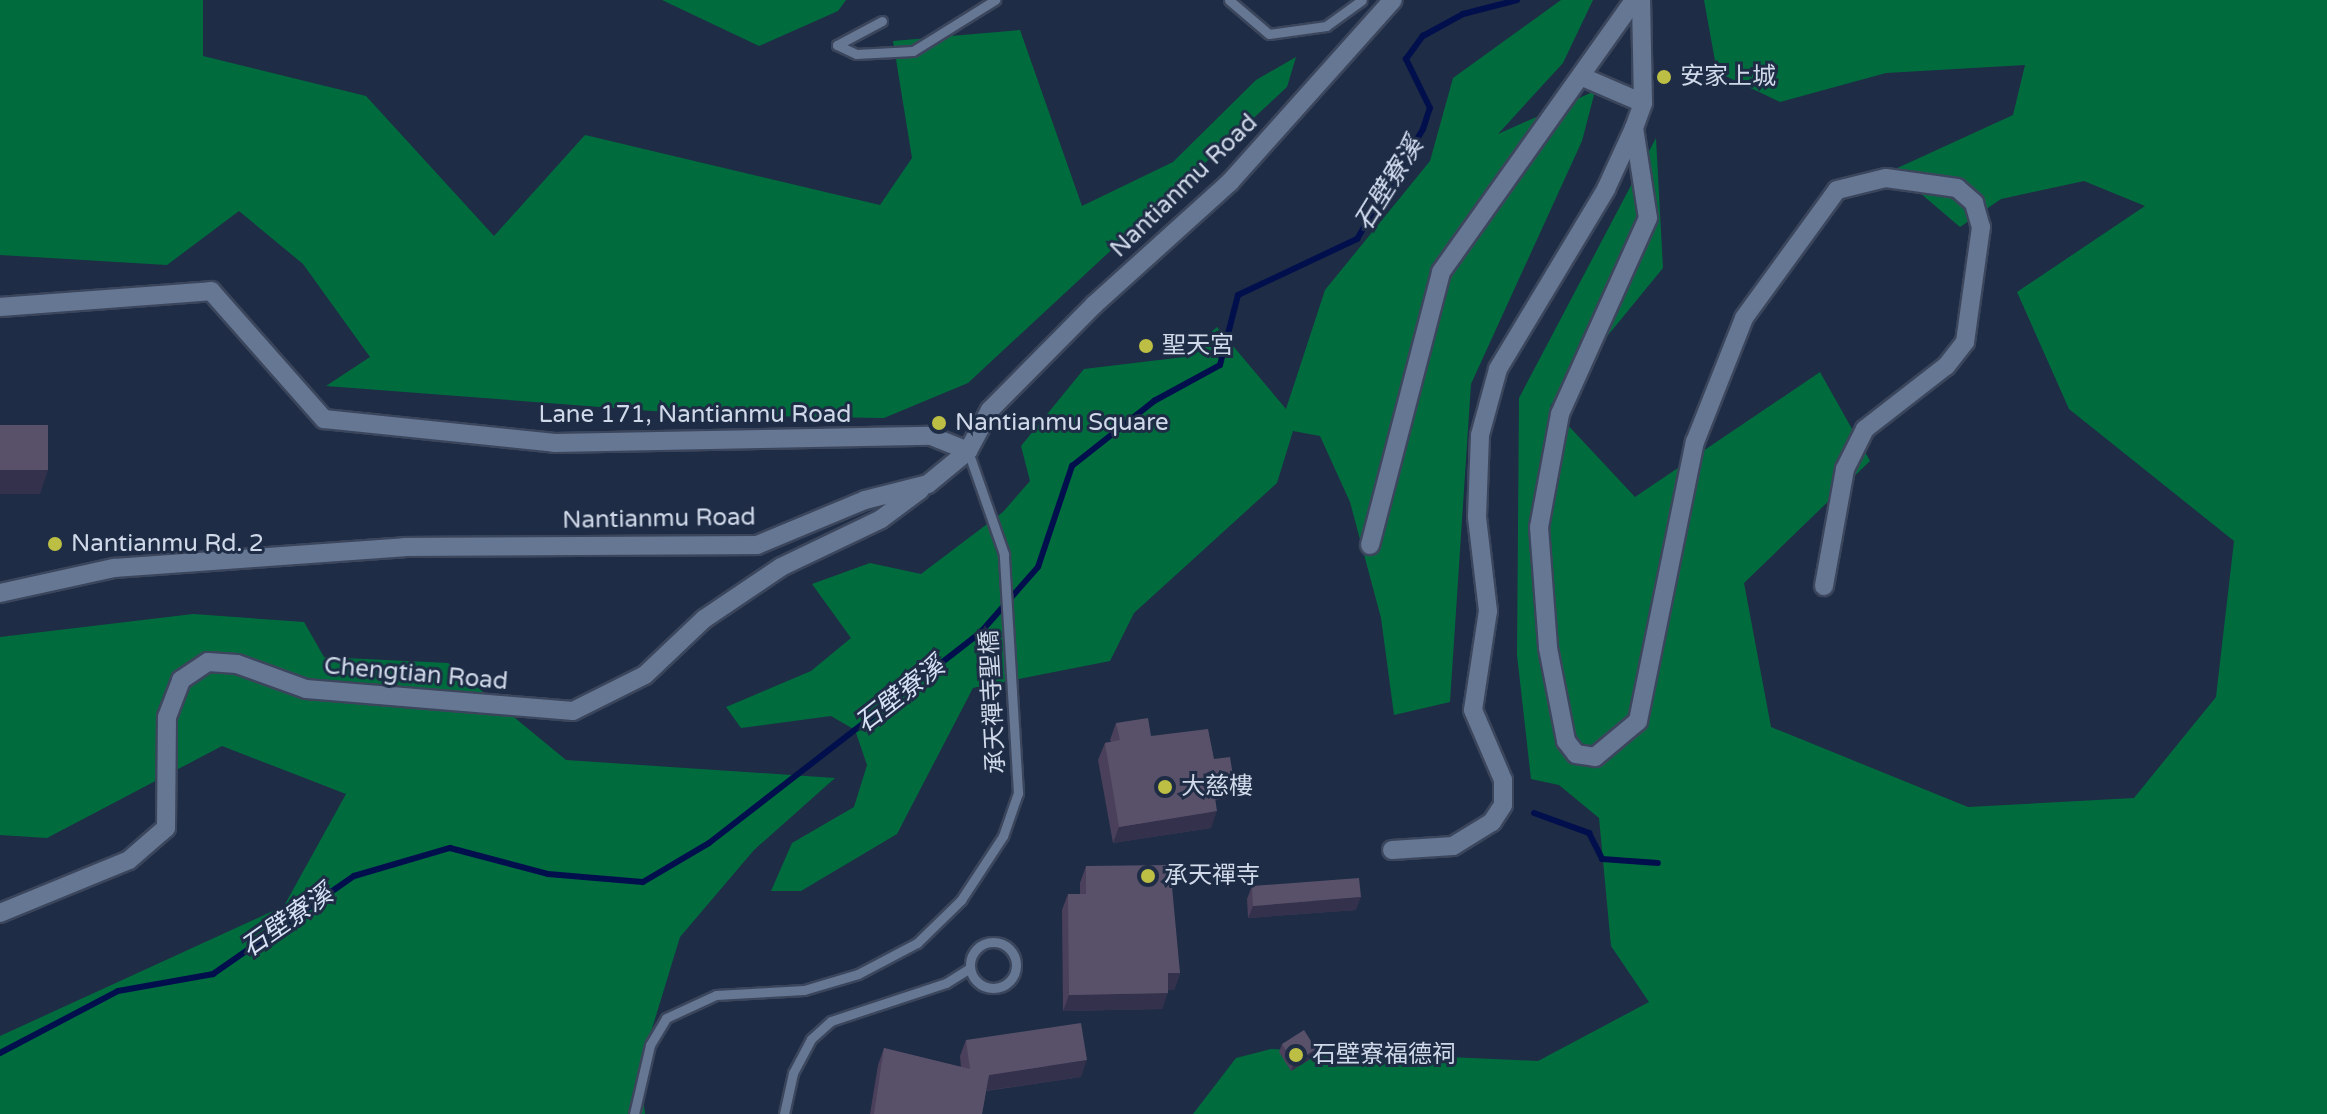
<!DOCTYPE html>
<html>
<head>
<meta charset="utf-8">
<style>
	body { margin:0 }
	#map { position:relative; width:2327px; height:1114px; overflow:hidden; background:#1e2c45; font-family:"Varela Round","Noto Sans TC",sans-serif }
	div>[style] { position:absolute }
	.forest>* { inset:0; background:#006c3e }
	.stream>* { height:6px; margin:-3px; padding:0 3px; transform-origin:3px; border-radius:3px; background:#010f4d }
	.roads { filter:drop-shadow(2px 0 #3b465c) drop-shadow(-2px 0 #3b465c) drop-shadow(0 2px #3b465c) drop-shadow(0 -2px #3b465c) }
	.service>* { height:9px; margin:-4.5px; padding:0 4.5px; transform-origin:4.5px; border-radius:4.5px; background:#667794 }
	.service>.ring { margin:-4.5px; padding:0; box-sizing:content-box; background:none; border:9px solid #667794; border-radius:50% }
	.minor>* { height:18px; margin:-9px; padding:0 9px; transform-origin:9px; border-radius:9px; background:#667794 }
	.wall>* { inset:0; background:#4b405b }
	.shaded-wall>* { inset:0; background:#33314c }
	.building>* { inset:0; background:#59516a }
	.dots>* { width:22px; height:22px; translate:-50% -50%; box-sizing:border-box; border:4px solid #1e2c45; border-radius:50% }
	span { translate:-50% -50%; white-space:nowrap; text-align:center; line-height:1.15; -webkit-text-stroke:6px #1e2c45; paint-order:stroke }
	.poi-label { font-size:24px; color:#d0d9e9 }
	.left { translate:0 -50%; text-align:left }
	.street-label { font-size:24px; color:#d0d9e9 }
	.water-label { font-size:26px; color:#d8e2f6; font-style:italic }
</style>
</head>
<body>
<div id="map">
	<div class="forest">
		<i style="clip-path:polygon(0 0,203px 0,203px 56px,366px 96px,494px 236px,585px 135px,880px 205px,912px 158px,893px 41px,1020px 30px,1082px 206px,1173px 162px,1256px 80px,1296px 57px,1287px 87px,968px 383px,884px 418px,705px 415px,326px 386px,370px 357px,303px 264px,239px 211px,167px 265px,0 255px)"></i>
		<i style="clip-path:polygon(662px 0,846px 0,838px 11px,759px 46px)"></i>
		<i style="clip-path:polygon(1561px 0,1593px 0,1563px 63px,1498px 134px,1595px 91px,1582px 141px,1471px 384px,1450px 702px,1394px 715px,1381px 618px,1350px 502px,1320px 436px,1293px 431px,1277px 483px,1134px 613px,1110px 661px,973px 688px,897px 834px,801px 891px,771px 891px,792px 843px,854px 807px,867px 765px,855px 730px,831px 716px,741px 728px,726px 707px,811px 671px,851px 638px,812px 584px,870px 563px,921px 574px,1003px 512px,1030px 481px,1021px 446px,1084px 369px,1184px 357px,1217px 327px,1286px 409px,1325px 290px,1430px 161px,1453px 78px)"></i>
		<i style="clip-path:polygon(1704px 0,2327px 0,2327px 1114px,1193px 1114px,1236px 1058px,1271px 1049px,1538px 1061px,1649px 1002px,1611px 946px,1599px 818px,1559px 785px,1531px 779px,1517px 655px,1519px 398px,1656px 138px,1663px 268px,1550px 406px,1635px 497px,1820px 372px,1870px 461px,1744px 583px,1771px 727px,1968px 807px,2134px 798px,2216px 697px,2234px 541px,2069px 409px,2017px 292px,2145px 206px,2084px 181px,2001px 199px,1960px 227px,1893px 170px,2013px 115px,2025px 65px,1886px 73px,1780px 102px,1717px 72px)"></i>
		<i style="clip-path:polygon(193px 614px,304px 622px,324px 657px,448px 663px,566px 760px,835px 778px,754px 850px,680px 937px,640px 1068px,645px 1114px,0 1114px,0 1036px,284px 906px,346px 794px,222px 746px,47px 838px,0 835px,0 637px)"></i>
	</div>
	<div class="stream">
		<i style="left:1534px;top:813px;width:59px;rotate:20deg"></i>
		<i style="left:1589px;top:833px;width:29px;rotate:63deg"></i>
		<i style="left:1602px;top:859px;width:56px;rotate:4.1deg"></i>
		<i style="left:0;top:1053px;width:133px;rotate:-27.7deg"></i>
		<i style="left:118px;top:991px;width:97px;rotate:-10.1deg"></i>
		<i style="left:213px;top:974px;width:172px;rotate:-34.8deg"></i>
		<i style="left:354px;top:876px;width:100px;rotate:-16.3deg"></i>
		<i style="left:450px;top:848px;width:101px;rotate:14.9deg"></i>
		<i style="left:548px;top:874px;width:95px;rotate:4.8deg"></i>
		<i style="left:643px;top:882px;width:77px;rotate:-30.6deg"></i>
		<i style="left:709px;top:843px;width:343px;rotate:-37.8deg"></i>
		<i style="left:980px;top:633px;width:88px;rotate:-48.7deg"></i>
		<i style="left:1038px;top:567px;width:107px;rotate:-71.4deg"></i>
		<i style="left:1072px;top:466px;width:105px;rotate:-38.4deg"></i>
		<i style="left:1154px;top:401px;width:75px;rotate:-28.6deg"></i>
		<i style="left:1220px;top:365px;width:72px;rotate:-75.6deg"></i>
		<i style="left:1238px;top:295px;width:132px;rotate:-25.2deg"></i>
		<i style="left:1357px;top:239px;width:128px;rotate:-59deg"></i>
		<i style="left:1423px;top:129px;width:22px;rotate:-72deg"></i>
		<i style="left:1430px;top:108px;width:55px;rotate:-116.1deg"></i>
		<i style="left:1406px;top:59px;width:29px;rotate:-54deg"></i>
		<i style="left:1423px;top:36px;width:46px;rotate:-28.8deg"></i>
		<i style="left:1463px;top:14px;width:56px;rotate:-14.5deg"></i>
	</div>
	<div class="roads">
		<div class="service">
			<i style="left:1229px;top:0;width:52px;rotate:40.4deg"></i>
			<i style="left:1269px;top:34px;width:58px;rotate:-8deg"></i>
			<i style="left:1326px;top:26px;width:44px;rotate:-35.8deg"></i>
			<i style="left:882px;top:21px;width:51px;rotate:151.9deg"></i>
			<i style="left:837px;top:45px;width:21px;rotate:25deg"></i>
			<i style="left:856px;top:54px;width:57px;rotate:-3deg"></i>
			<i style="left:913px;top:51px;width:97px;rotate:-31.9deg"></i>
			<i class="ring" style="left:970px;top:942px;width:37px;height:37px"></i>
			<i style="left:634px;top:1114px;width:71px;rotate:-76.9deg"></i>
			<i style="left:650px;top:1045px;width:31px;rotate:-59deg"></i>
			<i style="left:666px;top:1018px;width:55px;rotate:-24.7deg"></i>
			<i style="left:716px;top:995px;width:88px;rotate:-3.3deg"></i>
			<i style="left:804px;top:990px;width:56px;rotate:-16.5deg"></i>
			<i style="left:858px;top:974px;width:67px;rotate:-27.7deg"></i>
			<i style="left:917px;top:943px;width:62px;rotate:-44.3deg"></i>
			<i style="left:961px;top:900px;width:77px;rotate:-56.7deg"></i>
			<i style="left:1003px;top:836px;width:46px;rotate:-70.8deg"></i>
			<i style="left:1018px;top:793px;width:239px;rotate:-93.4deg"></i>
			<i style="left:1004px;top:554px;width:109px;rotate:-109.3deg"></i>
			<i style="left:784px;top:1114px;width:42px;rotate:-77.6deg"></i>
			<i style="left:793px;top:1073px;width:38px;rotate:-62deg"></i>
			<i style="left:811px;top:1039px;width:27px;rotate:-42deg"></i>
			<i style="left:831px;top:1021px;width:121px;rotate:-18.3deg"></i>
			<i style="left:946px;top:983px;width:28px;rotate:-32deg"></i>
		</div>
		<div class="minor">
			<i style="left:1585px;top:78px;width:63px;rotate:23.3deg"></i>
			<i style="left:1634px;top:128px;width:91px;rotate:81.2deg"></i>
			<i style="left:1648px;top:218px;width:215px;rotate:114.2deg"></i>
			<i style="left:1560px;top:414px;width:115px;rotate:100.5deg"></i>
			<i style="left:1539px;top:527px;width:121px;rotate:85.7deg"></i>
			<i style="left:1548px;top:648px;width:95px;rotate:79deg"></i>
			<i style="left:1566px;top:741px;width:16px;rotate:52deg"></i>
			<i style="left:1576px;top:754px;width:19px;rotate:9deg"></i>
			<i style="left:1595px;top:757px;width:56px;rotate:-39.9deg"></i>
			<i style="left:1638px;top:721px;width:285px;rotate:-78.5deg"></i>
			<i style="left:1695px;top:442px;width:133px;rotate:-68.4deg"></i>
			<i style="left:1744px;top:318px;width:158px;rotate:-54deg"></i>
			<i style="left:1837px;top:190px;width:50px;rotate:-13.8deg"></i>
			<i style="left:1886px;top:178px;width:72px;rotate:8deg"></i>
			<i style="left:1957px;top:188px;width:23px;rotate:41deg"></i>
			<i style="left:1974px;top:203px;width:25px;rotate:74deg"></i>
			<i style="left:1981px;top:227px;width:116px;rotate:97.9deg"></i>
			<i style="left:1965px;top:342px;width:31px;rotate:128deg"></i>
			<i style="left:1946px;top:366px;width:103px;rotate:142.1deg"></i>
			<i style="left:1865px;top:429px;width:45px;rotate:116.6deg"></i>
			<i style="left:1845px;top:469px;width:119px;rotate:100.2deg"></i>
			<i style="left:0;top:307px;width:212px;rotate:-4.3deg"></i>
			<i style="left:211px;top:291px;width:171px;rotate:48.6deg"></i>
			<i style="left:324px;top:419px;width:232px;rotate:5.9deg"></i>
			<i style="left:555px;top:443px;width:376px;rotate:-1.1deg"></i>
			<i style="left:931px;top:436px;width:40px;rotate:22deg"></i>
			<i style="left:1370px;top:545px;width:282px;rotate:-75.4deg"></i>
			<i style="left:1441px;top:272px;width:334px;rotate:-54.6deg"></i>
			<i style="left:0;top:593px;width:117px;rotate:-12.4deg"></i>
			<i style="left:114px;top:568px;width:291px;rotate:-4.1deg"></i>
			<i style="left:404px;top:547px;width:353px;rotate:-0.3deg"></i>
			<i style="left:757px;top:545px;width:117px;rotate:-22.6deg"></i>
			<i style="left:865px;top:500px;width:65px;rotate:-14.3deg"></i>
			<i style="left:928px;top:484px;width:52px;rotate:-39.5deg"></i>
			<i style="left:968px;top:451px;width:47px;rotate:-61.8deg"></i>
			<i style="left:990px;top:410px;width:149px;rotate:-45.3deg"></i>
			<i style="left:1095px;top:304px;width:182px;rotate:-42.1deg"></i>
			<i style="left:1230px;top:182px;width:244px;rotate:-48.2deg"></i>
			<i style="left:1392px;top:850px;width:61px;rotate:-3.8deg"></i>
			<i style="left:1453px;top:846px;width:46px;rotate:-31.6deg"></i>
			<i style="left:1492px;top:822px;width:20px;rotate:-57deg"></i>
			<i style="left:1503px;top:805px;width:25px;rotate:-90deg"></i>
			<i style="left:1503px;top:780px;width:76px;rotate:-113.2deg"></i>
			<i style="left:1473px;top:710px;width:100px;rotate:-81.4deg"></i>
			<i style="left:1488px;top:611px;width:95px;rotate:-96.7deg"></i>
			<i style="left:1477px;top:517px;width:82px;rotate:-87.9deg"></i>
			<i style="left:1480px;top:435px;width:68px;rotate:-74.7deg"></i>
			<i style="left:1498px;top:369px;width:210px;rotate:-59deg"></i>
			<i style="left:1606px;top:189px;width:67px;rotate:-65.3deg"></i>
			<i style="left:1634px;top:128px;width:27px;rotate:-70deg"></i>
			<i style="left:1643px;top:103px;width:103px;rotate:-91.1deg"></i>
			<i style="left:0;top:913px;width:139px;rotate:-22.3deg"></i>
			<i style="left:129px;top:860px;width:49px;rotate:-40.9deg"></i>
			<i style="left:166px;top:828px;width:111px;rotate:-89.5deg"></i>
			<i style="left:167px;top:717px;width:40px;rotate:-69deg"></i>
			<i style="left:181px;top:680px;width:32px;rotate:-34deg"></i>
			<i style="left:208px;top:662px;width:29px;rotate:4deg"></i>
			<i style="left:237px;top:664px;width:73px;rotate:19.9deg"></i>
			<i style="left:306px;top:689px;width:268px;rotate:4.7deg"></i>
			<i style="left:573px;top:711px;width:80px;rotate:-26.6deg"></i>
			<i style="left:645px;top:675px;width:81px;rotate:-43.5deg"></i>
			<i style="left:704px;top:619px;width:93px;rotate:-34deg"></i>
			<i style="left:781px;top:567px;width:111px;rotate:-25.6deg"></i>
			<i style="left:881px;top:519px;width:49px;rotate:-36.6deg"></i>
		</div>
	</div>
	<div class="wall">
		<i style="clip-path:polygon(1116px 723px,1214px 759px,1234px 782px,1227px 798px,1215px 800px,1211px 828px,1113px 843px,1098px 760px,1105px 743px,1111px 742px,1110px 740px)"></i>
		<i style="clip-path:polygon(1086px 866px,1180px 973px,1174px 990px,1168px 990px,1162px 1009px,1063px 1011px,1062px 910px,1068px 894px,1080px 894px,1080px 883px)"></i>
		<i style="clip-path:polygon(1252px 886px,1356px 910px,1248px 918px,1247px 899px)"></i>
		<i style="clip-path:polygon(966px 1040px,1081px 1077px,986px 1091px,982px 1114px,870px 1114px,878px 1065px,884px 1048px,961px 1067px,960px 1056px)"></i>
		<i style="clip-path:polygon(1282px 1044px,1316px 1049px,1312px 1058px,1291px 1071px,1279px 1052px)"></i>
	</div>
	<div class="shaded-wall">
		<i style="clip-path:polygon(0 470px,48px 470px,40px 494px,0 494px)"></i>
		<i style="clip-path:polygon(1234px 782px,1227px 798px,1207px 801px,1213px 784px)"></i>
		<i style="clip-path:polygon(1217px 811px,1211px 828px,1113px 843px,1119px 827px)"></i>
		<i style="clip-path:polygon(1361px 897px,1356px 910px,1248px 918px,1253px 906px)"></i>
		<i style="clip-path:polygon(1168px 973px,1180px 973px,1174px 990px,1162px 990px)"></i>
		<i style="clip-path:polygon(1168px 993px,1162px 1009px,1063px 1011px,1069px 995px)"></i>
		<i style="clip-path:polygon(1316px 1049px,1312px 1058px,1291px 1071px,1294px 1063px)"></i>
		<i style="clip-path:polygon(1087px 1060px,1081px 1077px,983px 1091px,989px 1075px)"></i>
	</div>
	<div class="building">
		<i style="clip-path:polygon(0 425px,48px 425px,48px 470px,0 470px)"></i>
		<i style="clip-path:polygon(1148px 718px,1151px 736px,1208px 729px,1214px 759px,1230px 757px,1234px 782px,1213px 784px,1217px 811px,1119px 827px,1105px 743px,1120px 740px,1116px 723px)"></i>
		<i style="clip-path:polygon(1170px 865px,1180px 973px,1168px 973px,1168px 993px,1069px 995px,1068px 894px,1086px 894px,1086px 866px)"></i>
		<i style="clip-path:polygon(1359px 878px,1361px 897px,1253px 906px,1252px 886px)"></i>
		<i style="clip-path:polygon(1081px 1023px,1087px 1060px,989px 1075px,982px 1114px,874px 1114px,884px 1048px,970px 1069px,966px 1040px)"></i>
		<i style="clip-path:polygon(1304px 1030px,1316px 1049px,1294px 1063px,1282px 1044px)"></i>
	</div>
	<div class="dots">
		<i style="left:1664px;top:77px;background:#bcbf43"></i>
		<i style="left:1146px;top:346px;background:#bcbf43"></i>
		<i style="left:939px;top:423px;background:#bcbf43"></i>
		<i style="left:55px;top:544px;background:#bcbf43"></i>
		<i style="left:1165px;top:787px;background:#bcbf43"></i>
		<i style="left:1148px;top:876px;background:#bcbf43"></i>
		<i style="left:1296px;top:1055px;background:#bcbf43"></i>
	</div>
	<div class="poi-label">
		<span class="left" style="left:1680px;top:77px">安家上城</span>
		<span class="left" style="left:1162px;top:346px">聖天宮</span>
		<span class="left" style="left:955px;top:423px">Nantianmu Square</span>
		<span class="left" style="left:71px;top:544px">Nantianmu Rd. 2</span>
		<span class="left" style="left:1181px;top:787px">大慈樓</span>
		<span class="left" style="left:1164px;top:876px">承天禪寺</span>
		<span class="left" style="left:1312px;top:1055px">石壁寮福德祠</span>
	</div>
	<div class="street-label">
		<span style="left:1184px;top:186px;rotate:-44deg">Nantianmu Road</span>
		<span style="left:695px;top:415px">Lane 171, Nantianmu Road</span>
		<span style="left:659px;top:519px;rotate:-1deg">Nantianmu Road</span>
		<span style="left:416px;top:674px;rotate:5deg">Chengtian Road</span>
		<span style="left:993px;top:702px;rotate:-93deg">承天禪寺聖橋</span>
	</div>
	<div class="water-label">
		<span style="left:1389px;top:184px;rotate:-58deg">石壁寮溪</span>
		<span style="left:900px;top:695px;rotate:-38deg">石壁寮溪</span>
		<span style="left:287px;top:921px;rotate:-35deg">石壁寮溪</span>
	</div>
</div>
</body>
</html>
